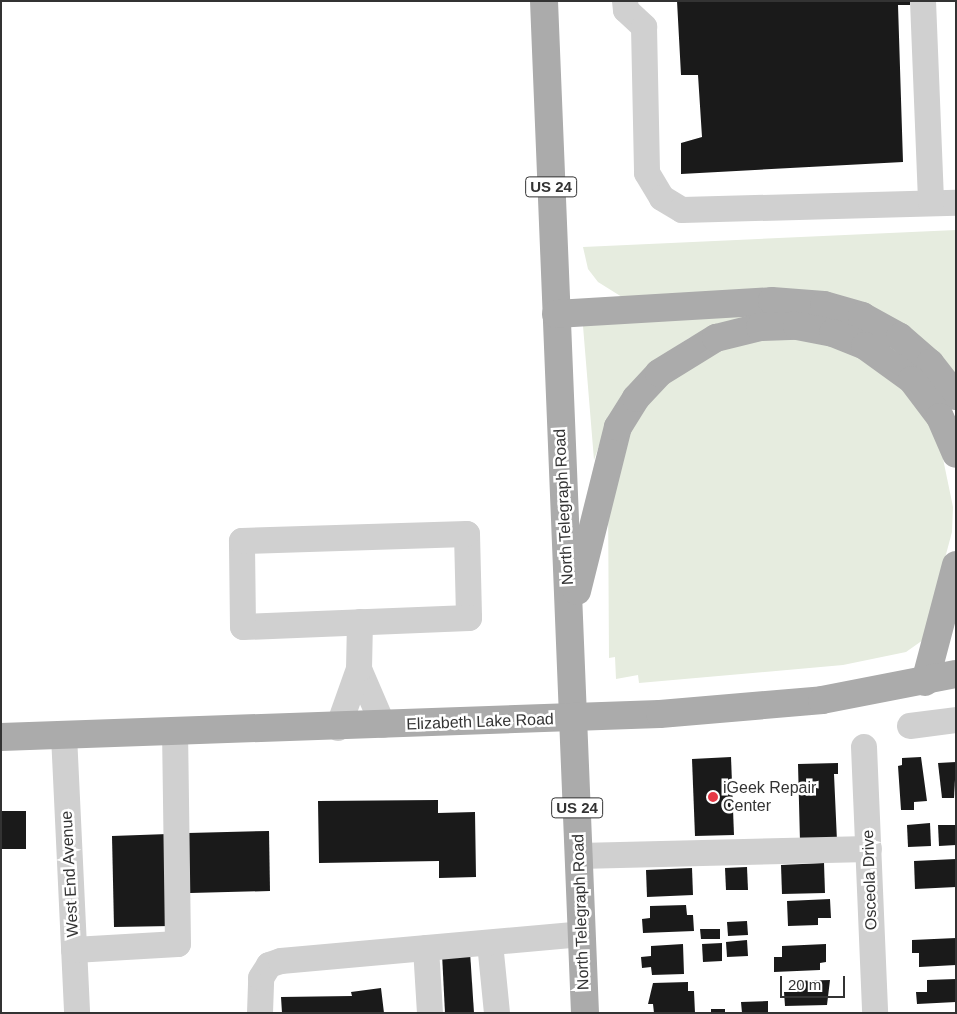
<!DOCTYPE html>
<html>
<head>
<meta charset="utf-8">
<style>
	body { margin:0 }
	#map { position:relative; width:957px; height:1014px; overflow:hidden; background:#fff; font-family:Helvetica,sans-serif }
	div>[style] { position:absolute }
	.green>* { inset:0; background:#e6ecdf }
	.building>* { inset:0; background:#1a1a1a }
	.minor>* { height:26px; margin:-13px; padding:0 13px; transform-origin:13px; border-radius:13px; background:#d0d0d0 }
	.major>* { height:28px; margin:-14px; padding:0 14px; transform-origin:14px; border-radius:14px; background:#ababab }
	.dots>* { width:14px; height:14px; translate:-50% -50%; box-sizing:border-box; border:2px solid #fff; border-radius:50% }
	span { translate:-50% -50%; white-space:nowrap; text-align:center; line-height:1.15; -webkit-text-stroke:5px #fff; paint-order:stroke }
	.shield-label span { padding:1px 4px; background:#fff; border:1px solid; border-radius:4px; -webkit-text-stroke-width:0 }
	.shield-label { font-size:15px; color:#333; font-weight:700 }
	.street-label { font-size:16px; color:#333 }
	.poi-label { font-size:16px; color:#333 }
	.left { translate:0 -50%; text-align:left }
	.frame { position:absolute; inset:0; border:2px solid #333; pointer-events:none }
	.scale { position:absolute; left:780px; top:976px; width:65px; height:22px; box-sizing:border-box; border:2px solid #333; border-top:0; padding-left:6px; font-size:15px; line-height:18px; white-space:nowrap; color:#333; -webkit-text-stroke:4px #fff; paint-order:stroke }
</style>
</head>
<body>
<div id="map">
	<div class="green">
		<i style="clip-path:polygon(956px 230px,956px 383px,900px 327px,622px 297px,598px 282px,588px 269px,583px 247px)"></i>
		<i style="clip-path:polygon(791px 309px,840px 318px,909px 357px,886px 349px,721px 324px,689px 338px,662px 356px,601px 440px,594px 460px,583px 326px)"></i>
		<i style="clip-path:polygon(762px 336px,831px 343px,858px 354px,903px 387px,923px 414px,941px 449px,953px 507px,952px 532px,923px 640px,906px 652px,843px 665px,639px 683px,638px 675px,616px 679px,615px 657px,609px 658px,608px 497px,619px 442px,654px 390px,701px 354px)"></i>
	</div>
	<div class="building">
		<i style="clip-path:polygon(677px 1px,910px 1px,910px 5px,898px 5px,903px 162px,681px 174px,681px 143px,702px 137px,698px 75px,681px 75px)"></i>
		<i style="clip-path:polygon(731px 757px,734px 835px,695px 836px,692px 759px)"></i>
		<i style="clip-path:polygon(921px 757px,927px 801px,914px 802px,914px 810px,901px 810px,898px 766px,902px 765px,902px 758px)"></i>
		<i style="clip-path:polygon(956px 762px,954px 798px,942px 798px,938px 763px)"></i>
		<i style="clip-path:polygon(838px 763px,838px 774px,834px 774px,837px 841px,800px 842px,798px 764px)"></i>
		<i style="clip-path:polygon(438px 800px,438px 813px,475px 812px,476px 877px,439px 878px,439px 861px,319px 863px,318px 801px)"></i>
		<i style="clip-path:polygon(1px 811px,26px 811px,26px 849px,1px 849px)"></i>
		<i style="clip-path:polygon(930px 823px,931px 846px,908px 847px,907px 825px)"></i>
		<i style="clip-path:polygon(938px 825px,956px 825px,956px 845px,939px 846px)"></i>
		<i style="clip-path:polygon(269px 831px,270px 891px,190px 893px,188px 833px)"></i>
		<i style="clip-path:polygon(168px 834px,171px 926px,114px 927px,112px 836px)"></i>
		<i style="clip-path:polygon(956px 859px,956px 887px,915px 889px,914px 861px)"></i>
		<i style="clip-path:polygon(824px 863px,825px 893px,782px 894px,781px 865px)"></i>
		<i style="clip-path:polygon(747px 867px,748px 890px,726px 890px,725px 868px)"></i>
		<i style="clip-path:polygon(692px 868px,693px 895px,647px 897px,646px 870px)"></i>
		<i style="clip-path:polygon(830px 899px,831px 918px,818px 918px,818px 925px,788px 926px,787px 901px)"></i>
		<i style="clip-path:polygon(686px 905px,687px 915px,693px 915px,694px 931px,643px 933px,642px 919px,650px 918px,650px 906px)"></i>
		<i style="clip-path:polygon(747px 921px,748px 935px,728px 936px,727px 922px)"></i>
		<i style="clip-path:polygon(700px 929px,720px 929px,720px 939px,701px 939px)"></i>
		<i style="clip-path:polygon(956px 938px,956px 965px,919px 967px,919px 953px,912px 953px,912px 940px)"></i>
		<i style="clip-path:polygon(747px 940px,748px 956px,727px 957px,726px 942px)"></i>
		<i style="clip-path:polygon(722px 943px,722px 961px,703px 962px,702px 944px)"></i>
		<i style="clip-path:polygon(683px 944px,684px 974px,652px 975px,651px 967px,642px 968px,641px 957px,651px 956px,651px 946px)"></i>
		<i style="clip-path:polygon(826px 944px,826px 962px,820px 963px,820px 970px,774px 972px,774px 957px,782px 957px,782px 946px)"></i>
		<i style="clip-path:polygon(470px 952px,474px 1013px,445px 1013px,442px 954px)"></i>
		<i style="clip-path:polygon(956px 979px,956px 1002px,917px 1004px,916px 992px,927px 992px,927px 980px)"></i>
		<i style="clip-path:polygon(830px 980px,827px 1005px,785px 1006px,784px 992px,791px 992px,790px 981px)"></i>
		<i style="clip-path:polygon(688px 982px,688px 991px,694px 991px,695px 1013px,654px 1013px,653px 1004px,648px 1004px,653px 983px)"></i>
		<i style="clip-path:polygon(381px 988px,384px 1013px,282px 1013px,281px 997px,352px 996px,351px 992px)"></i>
		<i style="clip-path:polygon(768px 1001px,768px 1013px,742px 1013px,741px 1002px)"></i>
		<i style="clip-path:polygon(711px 1009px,725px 1009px,725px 1013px,711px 1013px)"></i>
	</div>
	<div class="minor">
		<i style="left:625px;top:1px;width:9px;rotate:84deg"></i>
		<i style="left:626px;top:10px;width:25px;rotate:43deg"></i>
		<i style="left:644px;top:27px;width:146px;rotate:88.8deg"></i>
		<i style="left:647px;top:173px;width:29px;rotate:59deg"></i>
		<i style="left:662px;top:198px;width:23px;rotate:31deg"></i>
		<i style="left:682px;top:210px;width:274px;rotate:-1.5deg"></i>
		<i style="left:923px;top:1px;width:202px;rotate:87.7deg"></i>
		<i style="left:467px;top:534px;width:84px;rotate:88.6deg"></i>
		<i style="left:469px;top:618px;width:226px;rotate:177.7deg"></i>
		<i style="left:243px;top:627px;width:86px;rotate:-90.7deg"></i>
		<i style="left:242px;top:541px;width:225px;rotate:-1.8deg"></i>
		<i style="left:359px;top:669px;width:61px;rotate:66.8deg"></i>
		<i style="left:910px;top:726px;width:46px;rotate:-7.4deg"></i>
		<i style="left:338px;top:728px;width:63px;rotate:-70.4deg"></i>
		<i style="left:359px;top:669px;width:47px;rotate:-88.8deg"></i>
		<i style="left:64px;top:735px;width:278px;rotate:87.3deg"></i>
		<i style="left:864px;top:747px;width:266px;rotate:87.6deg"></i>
		<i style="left:579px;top:856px;width:290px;rotate:-1.4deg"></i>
		<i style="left:490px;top:943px;width:70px;rotate:84.3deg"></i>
		<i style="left:426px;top:948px;width:65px;rotate:86.5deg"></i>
		<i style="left:74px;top:950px;width:104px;rotate:-3.3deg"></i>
		<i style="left:178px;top:944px;width:211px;rotate:-90.8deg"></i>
		<i style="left:260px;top:1013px;width:35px;rotate:-88deg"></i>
		<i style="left:261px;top:978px;width:15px;rotate:-58deg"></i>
		<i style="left:269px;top:965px;width:13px;rotate:-18deg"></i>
		<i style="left:281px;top:961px;width:302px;rotate:-5.1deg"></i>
	</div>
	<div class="major">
		<i style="left:544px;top:1px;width:1013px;rotate:87.68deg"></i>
		<i style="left:556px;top:314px;width:216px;rotate:-3.4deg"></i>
		<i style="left:772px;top:301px;width:52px;rotate:4.4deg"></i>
		<i style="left:824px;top:305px;width:40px;rotate:16deg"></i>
		<i style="left:862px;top:316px;width:43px;rotate:28.9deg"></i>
		<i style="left:900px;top:337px;width:40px;rotate:41deg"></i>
		<i style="left:930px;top:363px;width:42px;rotate:51.8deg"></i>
		<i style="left:577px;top:591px;width:169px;rotate:-76deg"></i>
		<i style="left:618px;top:427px;width:34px;rotate:-58deg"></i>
		<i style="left:636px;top:398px;width:34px;rotate:-47deg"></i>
		<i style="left:659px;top:373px;width:67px;rotate:-31.6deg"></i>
		<i style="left:716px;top:338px;width:45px;rotate:-14deg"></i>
		<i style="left:760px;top:327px;width:37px;rotate:-2deg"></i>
		<i style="left:797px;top:326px;width:37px;rotate:11deg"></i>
		<i style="left:833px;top:333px;width:35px;rotate:22deg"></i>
		<i style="left:865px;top:346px;width:58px;rotate:35.9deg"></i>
		<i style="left:912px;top:380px;width:46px;rotate:52.9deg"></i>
		<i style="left:940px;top:417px;width:40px;rotate:66.6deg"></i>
		<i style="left:925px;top:682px;width:121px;rotate:-75.2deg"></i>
		<i style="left:1px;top:737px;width:659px;rotate:-2deg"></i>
		<i style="left:660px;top:714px;width:163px;rotate:-4.9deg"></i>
		<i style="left:822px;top:700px;width:136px;rotate:-11deg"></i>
	</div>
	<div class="dots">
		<i style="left:713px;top:797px;background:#e63946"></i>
	</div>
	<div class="shield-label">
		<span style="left:551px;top:187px">US 24</span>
		<span style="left:577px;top:808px">US 24</span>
	</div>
	<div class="street-label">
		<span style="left:564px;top:507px;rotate:-93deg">North Telegraph Road</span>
		<span style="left:480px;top:722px;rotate:-2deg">Elizabeth Lake Road</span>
		<span style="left:70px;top:874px;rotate:-93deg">West End Avenue</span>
		<span style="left:870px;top:880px;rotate:-92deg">Osceola Drive</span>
		<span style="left:581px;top:912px;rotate:-92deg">North Telegraph Road</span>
	</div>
	<div class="poi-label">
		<span class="left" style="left:723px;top:797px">iGeek Repair<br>Center</span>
	</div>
	<div class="frame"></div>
	<div class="scale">20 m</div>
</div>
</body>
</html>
